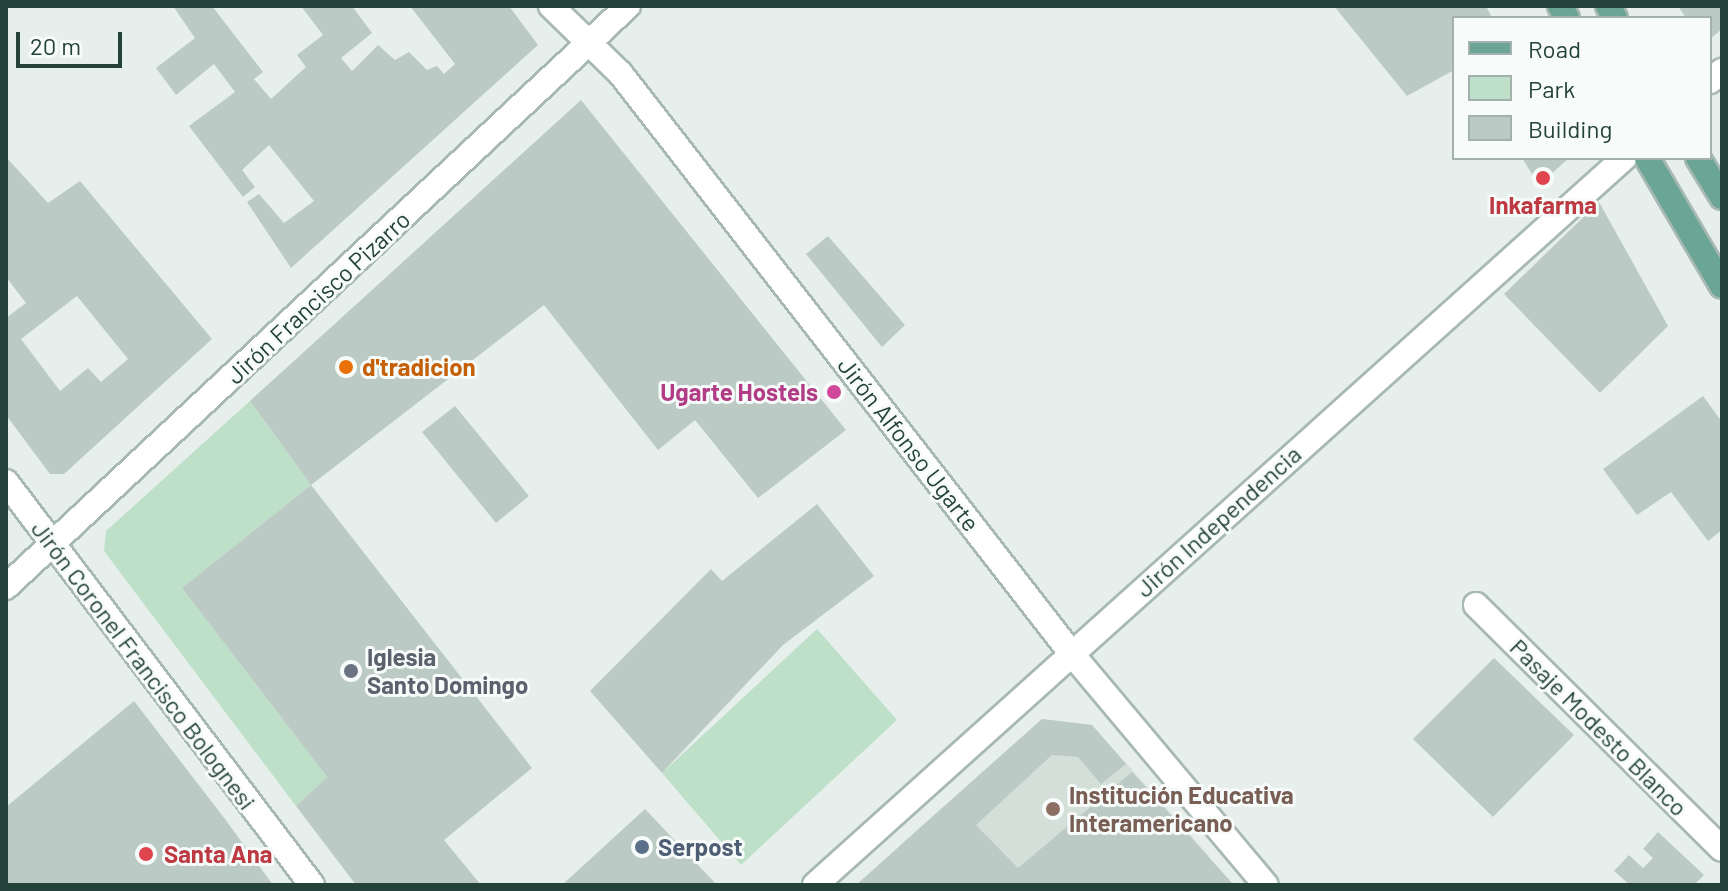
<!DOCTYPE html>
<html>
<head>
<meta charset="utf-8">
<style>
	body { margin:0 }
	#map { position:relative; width:1728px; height:891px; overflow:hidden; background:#e6efeb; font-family:Barlow,sans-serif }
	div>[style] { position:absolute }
	.built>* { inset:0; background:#d4dfda }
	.green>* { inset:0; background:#bfe0c8 }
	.building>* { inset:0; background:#bbcac4 }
	.roads { filter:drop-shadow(2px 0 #a8b8b2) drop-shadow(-2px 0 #a8b8b2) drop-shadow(0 2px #a8b8b2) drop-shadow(0 -2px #a8b8b2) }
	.street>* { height:24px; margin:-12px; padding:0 12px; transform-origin:12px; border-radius:12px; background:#fff }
	.primary>* { height:24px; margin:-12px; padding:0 12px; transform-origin:12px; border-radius:12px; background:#6aa596 }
	.dots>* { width:22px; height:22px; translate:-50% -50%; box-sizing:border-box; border:4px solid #f7fbf9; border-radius:50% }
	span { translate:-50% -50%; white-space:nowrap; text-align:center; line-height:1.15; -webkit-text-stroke:6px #f7fbf9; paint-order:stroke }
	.health-label { font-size:24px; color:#be3a42; font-weight:700 }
	.left { translate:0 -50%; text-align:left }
	.street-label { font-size:24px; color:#24423a }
	.food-label { font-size:24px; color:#c56008; font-weight:700 }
	.hotel-label { font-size:24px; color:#b23c85; font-weight:700 }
	.right { translate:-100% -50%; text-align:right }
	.worship-label { font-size:24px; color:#5b616d; font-weight:700 }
	.education-label { font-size:24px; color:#785e54; font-weight:700 }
	.service-label { font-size:24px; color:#4e5e75; font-weight:700 }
	.frame { position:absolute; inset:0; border:8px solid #24423a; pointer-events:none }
	.legend { position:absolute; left:1452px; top:16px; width:260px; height:144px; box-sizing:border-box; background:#f7fbf9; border:2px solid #a3b1ad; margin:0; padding:10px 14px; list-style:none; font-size:24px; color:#24423a }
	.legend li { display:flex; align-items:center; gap:16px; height:40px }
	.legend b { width:40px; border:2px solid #a3b1ad }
	.scale { position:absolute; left:16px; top:32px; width:106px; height:36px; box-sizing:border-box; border:4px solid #24423a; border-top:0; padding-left:10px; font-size:24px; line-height:28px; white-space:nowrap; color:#24423a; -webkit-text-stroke:6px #f7fbf9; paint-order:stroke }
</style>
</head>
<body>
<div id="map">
	<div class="built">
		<i style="clip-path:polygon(1042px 719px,1092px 725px,1209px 856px,1179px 885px,934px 885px,899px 846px)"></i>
	</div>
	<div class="green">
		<i style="clip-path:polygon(250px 401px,311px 485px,182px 588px,327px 777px,296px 806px,104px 551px,106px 531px)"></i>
		<i style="clip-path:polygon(817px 629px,897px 720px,741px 865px,662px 773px)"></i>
	</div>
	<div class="building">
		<i style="clip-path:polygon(173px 6px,212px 6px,263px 72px,254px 79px,271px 99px,306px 67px,297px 55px,323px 35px,301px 6px,352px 6px,372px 33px,341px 58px,352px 71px,378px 45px,395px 60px,409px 52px,427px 70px,437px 66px,444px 74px,455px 64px,410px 6px,509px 6px,538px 45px,291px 268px,247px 202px,259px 194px,284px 223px,314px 201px,269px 145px,242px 170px,255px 187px,243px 197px,189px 126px,235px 92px,214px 64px,176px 95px,156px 68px,195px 38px)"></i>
		<i style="clip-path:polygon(1334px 6px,1486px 6px,1492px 18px,1454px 18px,1454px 70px,1407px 96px)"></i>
		<i style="clip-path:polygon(1678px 6px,1722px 6px,1722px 29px,1710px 39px,1710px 18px,1686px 18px)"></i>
		<i style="clip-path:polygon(581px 100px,846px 430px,758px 498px,695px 420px,658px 450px,544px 305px,311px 485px,250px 401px)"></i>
		<i style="clip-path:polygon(evenodd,6px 157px,48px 203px,80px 181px,212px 339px,64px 474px,50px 474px,6px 415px,6px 318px,26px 303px,6px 277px,6px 157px,77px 296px,128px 359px,101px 382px,88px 368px,60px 391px,21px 339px,77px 296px)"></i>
		<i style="clip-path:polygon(1522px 158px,1569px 158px,1539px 185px)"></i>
		<i style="clip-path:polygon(1599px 202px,1668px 326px,1600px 393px,1504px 294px)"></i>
		<i style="clip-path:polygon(828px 236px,905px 325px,882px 347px,806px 254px)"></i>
		<i style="clip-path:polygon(1703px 396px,1722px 422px,1722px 530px,1708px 541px,1671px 492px,1637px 515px,1603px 469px)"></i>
		<i style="clip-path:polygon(455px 406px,529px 496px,496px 523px,422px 432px)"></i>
		<i style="clip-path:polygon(311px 485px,532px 768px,444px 840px,481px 885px,356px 885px,296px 806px,327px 777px,182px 588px)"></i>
		<i style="clip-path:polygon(817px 504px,874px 576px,783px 645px,662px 773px,590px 691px,711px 569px,722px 581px)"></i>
		<i style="clip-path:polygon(1494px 658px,1574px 735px,1493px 817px,1413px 739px)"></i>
		<i style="clip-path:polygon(134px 701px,225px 819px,273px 885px,6px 885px,6px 807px)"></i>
		<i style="clip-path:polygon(1042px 719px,1092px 725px,1126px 764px,1101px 784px,1078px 757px,1052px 755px,976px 825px,1018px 868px,1132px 772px,1233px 884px,856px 885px)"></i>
		<i style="clip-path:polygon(645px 809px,717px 885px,562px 885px)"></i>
		<i style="clip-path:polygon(1658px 832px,1704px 875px,1694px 885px,1630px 885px,1614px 871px,1629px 855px,1643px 868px,1653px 858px,1643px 849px)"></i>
	</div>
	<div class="roads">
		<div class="street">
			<i style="left:551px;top:6px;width:96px;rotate:44.2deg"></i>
			<i style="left:620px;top:73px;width:735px;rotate:52.13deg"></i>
			<i style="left:1071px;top:653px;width:303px;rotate:50deg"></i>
			<i style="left:1710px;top:81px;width:16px;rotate:-40deg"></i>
			<i style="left:6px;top:482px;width:506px;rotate:52.79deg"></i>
			<i style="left:6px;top:587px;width:851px;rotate:-43.05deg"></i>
			<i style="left:1476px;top:605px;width:346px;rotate:44.8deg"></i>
			<i style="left:815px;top:885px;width:1088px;rotate:-41.94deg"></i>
		</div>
		<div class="primary">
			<i style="left:1560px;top:6px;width:14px;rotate:60deg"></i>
			<i style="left:1608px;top:6px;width:14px;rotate:60deg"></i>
			<i style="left:1647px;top:158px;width:148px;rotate:59.6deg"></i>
			<i style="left:1698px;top:158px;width:46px;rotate:58.4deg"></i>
		</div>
	</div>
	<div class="dots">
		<i style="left:1543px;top:178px;background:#e0444e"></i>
		<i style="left:346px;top:367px;background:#e8710a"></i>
		<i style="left:834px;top:392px;background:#d1479c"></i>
		<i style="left:351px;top:671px;background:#6b7280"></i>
		<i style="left:1053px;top:809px;background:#8d6e63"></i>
		<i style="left:642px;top:847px;background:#5c6f8a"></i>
		<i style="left:146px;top:854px;background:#e0444e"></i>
	</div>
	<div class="health-label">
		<span style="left:1543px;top:205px">Inkafarma</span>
		<span class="left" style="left:164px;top:854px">Santa Ana</span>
	</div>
	<div class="street-label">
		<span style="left:318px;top:297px;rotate:-43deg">Jirón Francisco Pizarro</span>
		<span style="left:909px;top:444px;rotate:52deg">Jirón Alfonso Ugarte</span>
		<span style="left:1218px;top:521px;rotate:-42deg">Jirón Independencia</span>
		<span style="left:144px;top:665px;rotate:53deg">Jirón Coronel Francisco Bolognesi</span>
		<span style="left:1599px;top:727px;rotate:45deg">Pasaje Modesto Blanco</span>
	</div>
	<div class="food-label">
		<span class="left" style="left:362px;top:367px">d'tradicion</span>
	</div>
	<div class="hotel-label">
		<span class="right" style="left:818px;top:392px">Ugarte Hostels</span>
	</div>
	<div class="worship-label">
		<span class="left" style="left:367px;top:671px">Iglesia<br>Santo Domingo</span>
	</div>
	<div class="education-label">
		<span class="left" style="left:1069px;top:809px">Institución Educativa<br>Interamericano</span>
	</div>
	<div class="service-label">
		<span class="left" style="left:658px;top:847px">Serpost</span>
	</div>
	<div class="frame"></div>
	<ul class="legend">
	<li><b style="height:10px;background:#6aa596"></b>Road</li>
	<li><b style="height:22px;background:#bfe0c8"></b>Park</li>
	<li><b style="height:22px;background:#bbcac4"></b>Building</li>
	</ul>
	<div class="scale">20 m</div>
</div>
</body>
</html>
